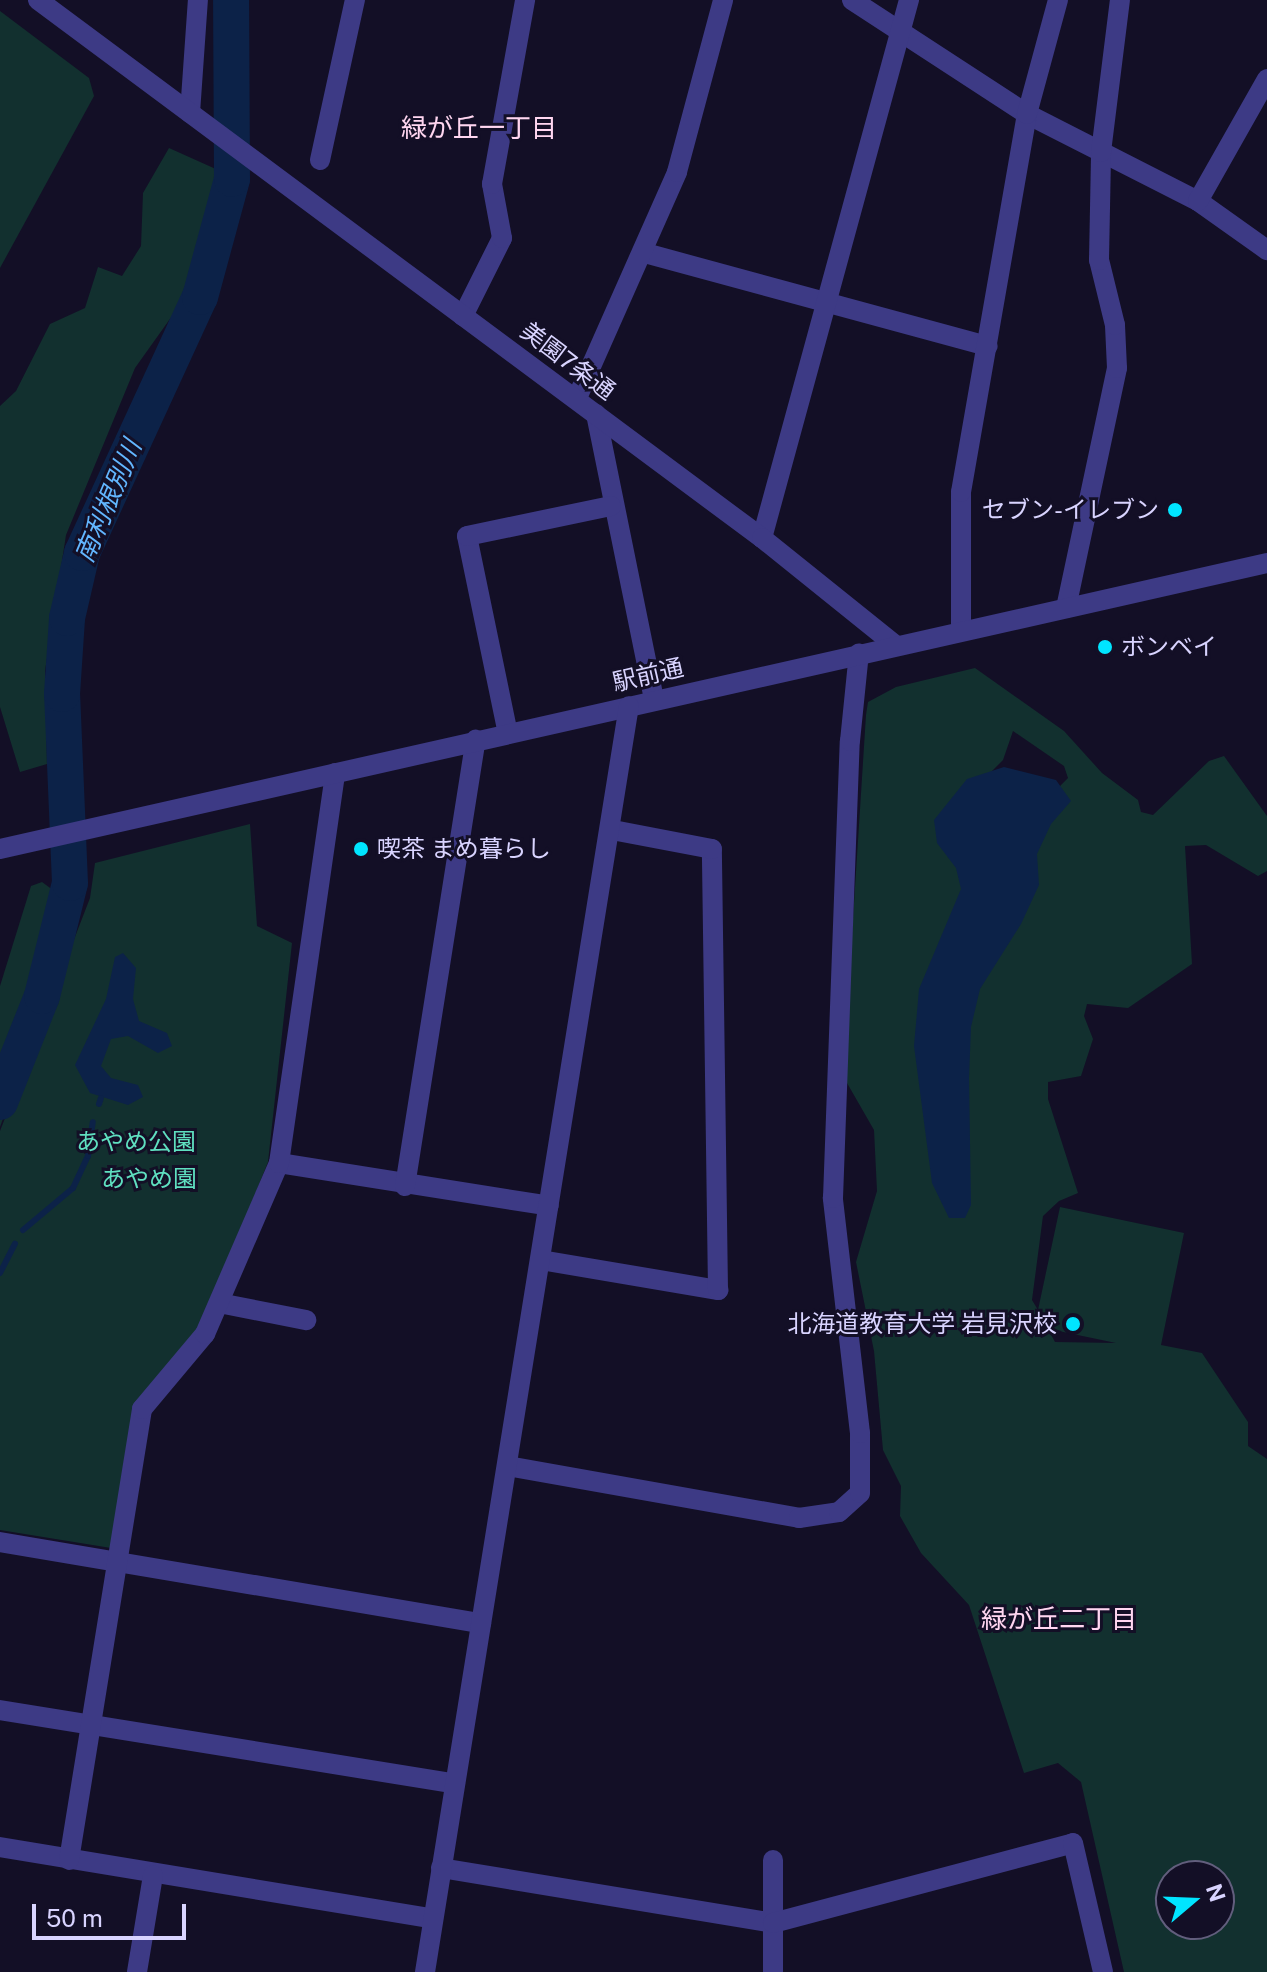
<!DOCTYPE html>
<html>
<head>
<meta charset="utf-8">
<style>
	body { margin:0 }
	#map { position:relative; width:1267px; height:1972px; overflow:hidden; background:#130f26; font-family:"Public Sans","Noto Sans JP",sans-serif }
	div>[style] { position:absolute }
	.green>* { inset:0; background:#12302f }
	.water>* { inset:0; background:#0c2248 }
	.stream>* { height:6px; margin:-3px; padding:0 3px; transform-origin:3px; border-radius:3px; background:#0c2248 }
	.river>* { height:36px; margin:-18px; padding:0 18px; transform-origin:18px; border-radius:18px; background:#0c2248 }
	.minor>* { height:20px; margin:-10px; padding:0 10px; transform-origin:10px; border-radius:10px; background:#3d3a85 }
	.tertiary>* { height:20px; margin:-10px; padding:0 10px; transform-origin:10px; border-radius:10px; background:#3d3a85 }
	.dots>* { width:22px; height:22px; translate:-50% -50%; box-sizing:border-box; border:4px solid #130f26; border-radius:50% }
	span { translate:-50% -50%; white-space:nowrap; text-align:center; line-height:1.15; -webkit-text-stroke:6px #130f26; paint-order:stroke }
	.street-label { font-size:24px; color:#d9d4ff }
	.poi-label { font-size:24px; color:#d9d4ff }
	.right { translate:-100% -50%; text-align:right }
	.left { translate:0 -50%; text-align:left }
	.park-label { font-size:24px; color:#5fe0c0 }
	.neighbourhood-label { font-size:26px; color:#ffd6f0 }
	.water-label { font-size:26px; color:#62b6ff; font-style:italic }
	.north { position:absolute; left:1155px; top:1860px; width:80px; height:80px; box-sizing:border-box; background:#130f26; border:2px solid #625e7d; border-radius:50%; rotate:71deg; font-size:22px; font-weight:700; line-height:32px; text-align:center; color:#d9d4ff }
	.north::after { content:''; display:block; margin:auto; width:28px; height:36px; background:#00e5ff; clip-path:polygon(50% 0,100% 100%,50% 72%,0 100%) }
	.scale { position:absolute; left:32px; top:1904px; width:154px; height:36px; box-sizing:border-box; border:4px solid #d9d4ff; border-top:0; padding-left:10px; font-size:24px; line-height:28px; white-space:nowrap; color:#d9d4ff; -webkit-text-stroke:6px #130f26; paint-order:stroke }
</style>
</head>
<body>
<div id="map">
	<div class="green">
		<i style="clip-path:polygon(0 11px,89px 78px,94px 96px,0 268px)"></i>
		<i style="clip-path:polygon(169px 148px,218px 170px,192px 288px,135px 368px,66px 535px,45px 671px,47px 764px,20px 772px,0 707px,0 406px,16px 391px,50px 324px,85px 308px,98px 267px,122px 276px,141px 246px,143px 193px)"></i>
		<i style="clip-path:polygon(evenodd,975px 668px,1064px 731px,1102px 773px,1138px 800px,1141px 812px,1153px 815px,1209px 761px,1224px 756px,1267px 816px,1267px 871px,1258px 876px,1206px 845px,1185px 846px,1192px 964px,1128px 1008px,1087px 1004px,1084px 1016px,1093px 1039px,1081px 1076px,1048px 1082px,1048px 1099px,1078px 1193px,1059px 1201px,1043px 1216px,1032px 1300px,1038px 1310px,1060px 1207px,1184px 1233px,1161px 1345px,1202px 1353px,1248px 1422px,1248px 1446px,1267px 1459px,1267px 1972px,1124px 1972px,1081px 1782px,1058px 1763px,1024px 1773px,969px 1605px,921px 1553px,900px 1516px,901px 1486px,883px 1450px,874px 1351px,856px 1262px,877px 1191px,874px 1130px,843px 1076px,866px 715px,868px 702px,896px 687px,975px 668px,1013px 731px,1064px 766px,1068px 778px,1055px 791px,962px 1023px,961px 867px,968px 795px,1003px 760px,1013px 731px,975px 668px,1048px 1329px,1049px 1329px,1116px 1343px,1055px 1342px,1048px 1329px,975px 668px,1171px 1876px,1219px 1876px,1219px 1924px,1171px 1924px,1171px 1876px)"></i>
		<i style="clip-path:polygon(250px 824px,257px 926px,292px 943px,268px 1162px,201px 1328px,134px 1407px,111px 1548px,0 1530px,0 1131px,90px 898px,95px 863px)"></i>
		<i style="clip-path:polygon(42px 882px,61px 896px,53px 978px,0 1127px,0 986px,31px 886px)"></i>
	</div>
	<div class="water">
		<i style="clip-path:polygon(1004px 767px,1056px 780px,1071px 801px,1051px 824px,1037px 854px,1039px 885px,1021px 924px,980px 989px,971px 1027px,969px 1078px,971px 1205px,965px 1218px,949px 1218px,932px 1183px,914px 1046px,919px 989px,961px 889px,956px 868px,937px 843px,934px 820px,967px 779px)"></i>
		<i style="clip-path:polygon(123px 953px,136px 968px,133px 999px,139px 1021px,167px 1033px,172px 1046px,158px 1053px,128px 1036px,111px 1039px,101px 1066px,111px 1078px,138px 1085px,143px 1097px,128px 1105px,90px 1093px,75px 1065px,106px 999px,115px 957px)"></i>
	</div>
	<div class="stream">
		<i style="left:99px;top:1104px;width:6px;rotate:-72deg"></i>
		<i style="left:23px;top:1230px;width:65px;rotate:-40deg"></i>
		<i style="left:73px;top:1188px;width:35px;rotate:-65deg"></i>
		<i style="left:88px;top:1156px;width:34px;rotate:-82deg"></i>
		<i style="left:0;top:1273px;width:33px;rotate:-63deg"></i>
	</div>
	<div class="river">
		<i style="left:0;top:1102px;width:114px;rotate:-68.4deg"></i>
		<i style="left:42px;top:996px;width:116px;rotate:-76.1deg"></i>
		<i style="left:70px;top:883px;width:189px;rotate:-92.4deg"></i>
		<i style="left:62px;top:694px;width:76px;rotate:-86.2deg"></i>
		<i style="left:67px;top:618px;width:67px;rotate:-77deg"></i>
		<i style="left:82px;top:553px;width:282px;rotate:-65.3deg"></i>
		<i style="left:200px;top:297px;width:122px;rotate:-74.8deg"></i>
		<i style="left:232px;top:179px;width:179px;rotate:-90.3deg"></i>
	</div>
	<div class="minor">
		<i style="left:852px;top:0;width:209px;rotate:33.1deg"></i>
		<i style="left:1027px;top:114px;width:192px;rotate:27deg"></i>
		<i style="left:1198px;top:201px;width:85px;rotate:35.4deg"></i>
		<i style="left:190px;top:113px;width:113px;rotate:-86deg"></i>
		<i style="left:320px;top:160px;width:164px;rotate:-77.7deg"></i>
		<i style="left:1198px;top:201px;width:140px;rotate:-60.5deg"></i>
		<i style="left:645px;top:253px;width:355px;rotate:15.2deg"></i>
		<i style="left:463px;top:316px;width:87px;rotate:-63.4deg"></i>
		<i style="left:502px;top:238px;width:55px;rotate:-100.5deg"></i>
		<i style="left:492px;top:184px;width:187px;rotate:-79.8deg"></i>
		<i style="left:577px;top:398px;width:247px;rotate:-66.1deg"></i>
		<i style="left:677px;top:172px;width:178px;rotate:-75deg"></i>
		<i style="left:596px;top:414px;width:292px;rotate:78.5deg"></i>
		<i style="left:762px;top:538px;width:558px;rotate:-74.72deg"></i>
		<i style="left:1066px;top:608px;width:245px;rotate:-78deg"></i>
		<i style="left:1117px;top:368px;width:43px;rotate:-92.7deg"></i>
		<i style="left:1115px;top:325px;width:67px;rotate:-103.8deg"></i>
		<i style="left:1099px;top:260px;width:108px;rotate:-88.9deg"></i>
		<i style="left:1101px;top:152px;width:153px;rotate:-82.9deg"></i>
		<i style="left:961px;top:631px;width:139px;rotate:-90deg"></i>
		<i style="left:961px;top:492px;width:384px;rotate:-80.1deg"></i>
		<i style="left:1027px;top:114px;width:118px;rotate:-74.8deg"></i>
		<i style="left:508px;top:734px;width:202px;rotate:-101.7deg"></i>
		<i style="left:467px;top:536px;width:147px;rotate:-11.8deg"></i>
		<i style="left:279px;top:1163px;width:273px;rotate:9deg"></i>
		<i style="left:405px;top:1186px;width:452px;rotate:-81deg"></i>
		<i style="left:541px;top:1260px;width:180px;rotate:9.6deg"></i>
		<i style="left:718px;top:1290px;width:441px;rotate:-90.8deg"></i>
		<i style="left:712px;top:849px;width:102px;rotate:-169.2deg"></i>
		<i style="left:219px;top:1303px;width:89px;rotate:11.1deg"></i>
		<i style="left:508px;top:1466px;width:296px;rotate:10.1deg"></i>
		<i style="left:799px;top:1518px;width:40px;rotate:-8.5deg"></i>
		<i style="left:839px;top:1512px;width:28px;rotate:-42deg"></i>
		<i style="left:860px;top:1493px;width:60px;rotate:-90deg"></i>
		<i style="left:860px;top:1433px;width:237px;rotate:-96.6deg"></i>
		<i style="left:833px;top:1198px;width:457px;rotate:-87.9deg"></i>
		<i style="left:850px;top:741px;width:88px;rotate:-84.2deg"></i>
		<i style="left:0;top:1542px;width:488px;rotate:9.6deg"></i>
		<i style="left:0;top:1710px;width:461px;rotate:9.2deg"></i>
		<i style="left:0;top:1847px;width:439px;rotate:9.4deg"></i>
		<i style="left:69px;top:1860px;width:457px;rotate:-80.8deg"></i>
		<i style="left:142px;top:1409px;width:98px;rotate:-50deg"></i>
		<i style="left:205px;top:1334px;width:186px;rotate:-66.6deg"></i>
		<i style="left:279px;top:1163px;width:394px;rotate:-81.8deg"></i>
		<i style="left:441px;top:1868px;width:337px;rotate:9.4deg"></i>
		<i style="left:773px;top:1923px;width:63px;rotate:-90deg"></i>
		<i style="left:137px;top:1972px;width:98px;rotate:-80.6deg"></i>
		<i style="left:773px;top:1972px;width:49px;rotate:-90deg"></i>
		<i style="left:773px;top:1923px;width:310px;rotate:-14.9deg"></i>
		<i style="left:1073px;top:1843px;width:132px;rotate:76.9deg"></i>
	</div>
	<div class="tertiary">
		<i style="left:38px;top:0;width:902px;rotate:36.62deg"></i>
		<i style="left:762px;top:538px;width:171px;rotate:38.8deg"></i>
		<i style="left:0;top:849px;width:1299px;rotate:-12.72deg"></i>
		<i style="left:425px;top:1972px;width:1282px;rotate:-80.85deg"></i>
	</div>
	<div class="dots">
		<i style="left:1175px;top:510px;background:#00e5ff"></i>
		<i style="left:1105px;top:647px;background:#00e5ff"></i>
		<i style="left:361px;top:849px;background:#00e5ff"></i>
		<i style="left:1073px;top:1324px;background:#00e5ff"></i>
	</div>
	<div class="street-label">
		<span style="left:568px;top:361px;rotate:37deg">美園7条通</span>
		<span style="left:648px;top:675px;rotate:-13deg">駅前通</span>
	</div>
	<div class="poi-label">
		<span class="right" style="left:1159px;top:510px">セブン-イレブン</span>
		<span class="left" style="left:1121px;top:647px">ボンベイ</span>
		<span class="left" style="left:377px;top:849px">喫茶 まめ暮らし</span>
		<span class="right" style="left:1057px;top:1324px">北海道教育大学 岩見沢校</span>
	</div>
	<div class="park-label">
		<span style="left:136px;top:1142px">あやめ公園</span>
		<span style="left:149px;top:1179px">あやめ園</span>
	</div>
	<div class="neighbourhood-label">
		<span style="left:479px;top:128px">緑が丘一丁目</span>
		<span style="left:1059px;top:1619px">緑が丘二丁目</span>
	</div>
	<div class="water-label">
		<span style="left:108px;top:501px;rotate:-67deg">南利根別川</span>
	</div>
	<div class="north">N</div>
	<div class="scale">50 m</div>
</div>
</body>
</html>
